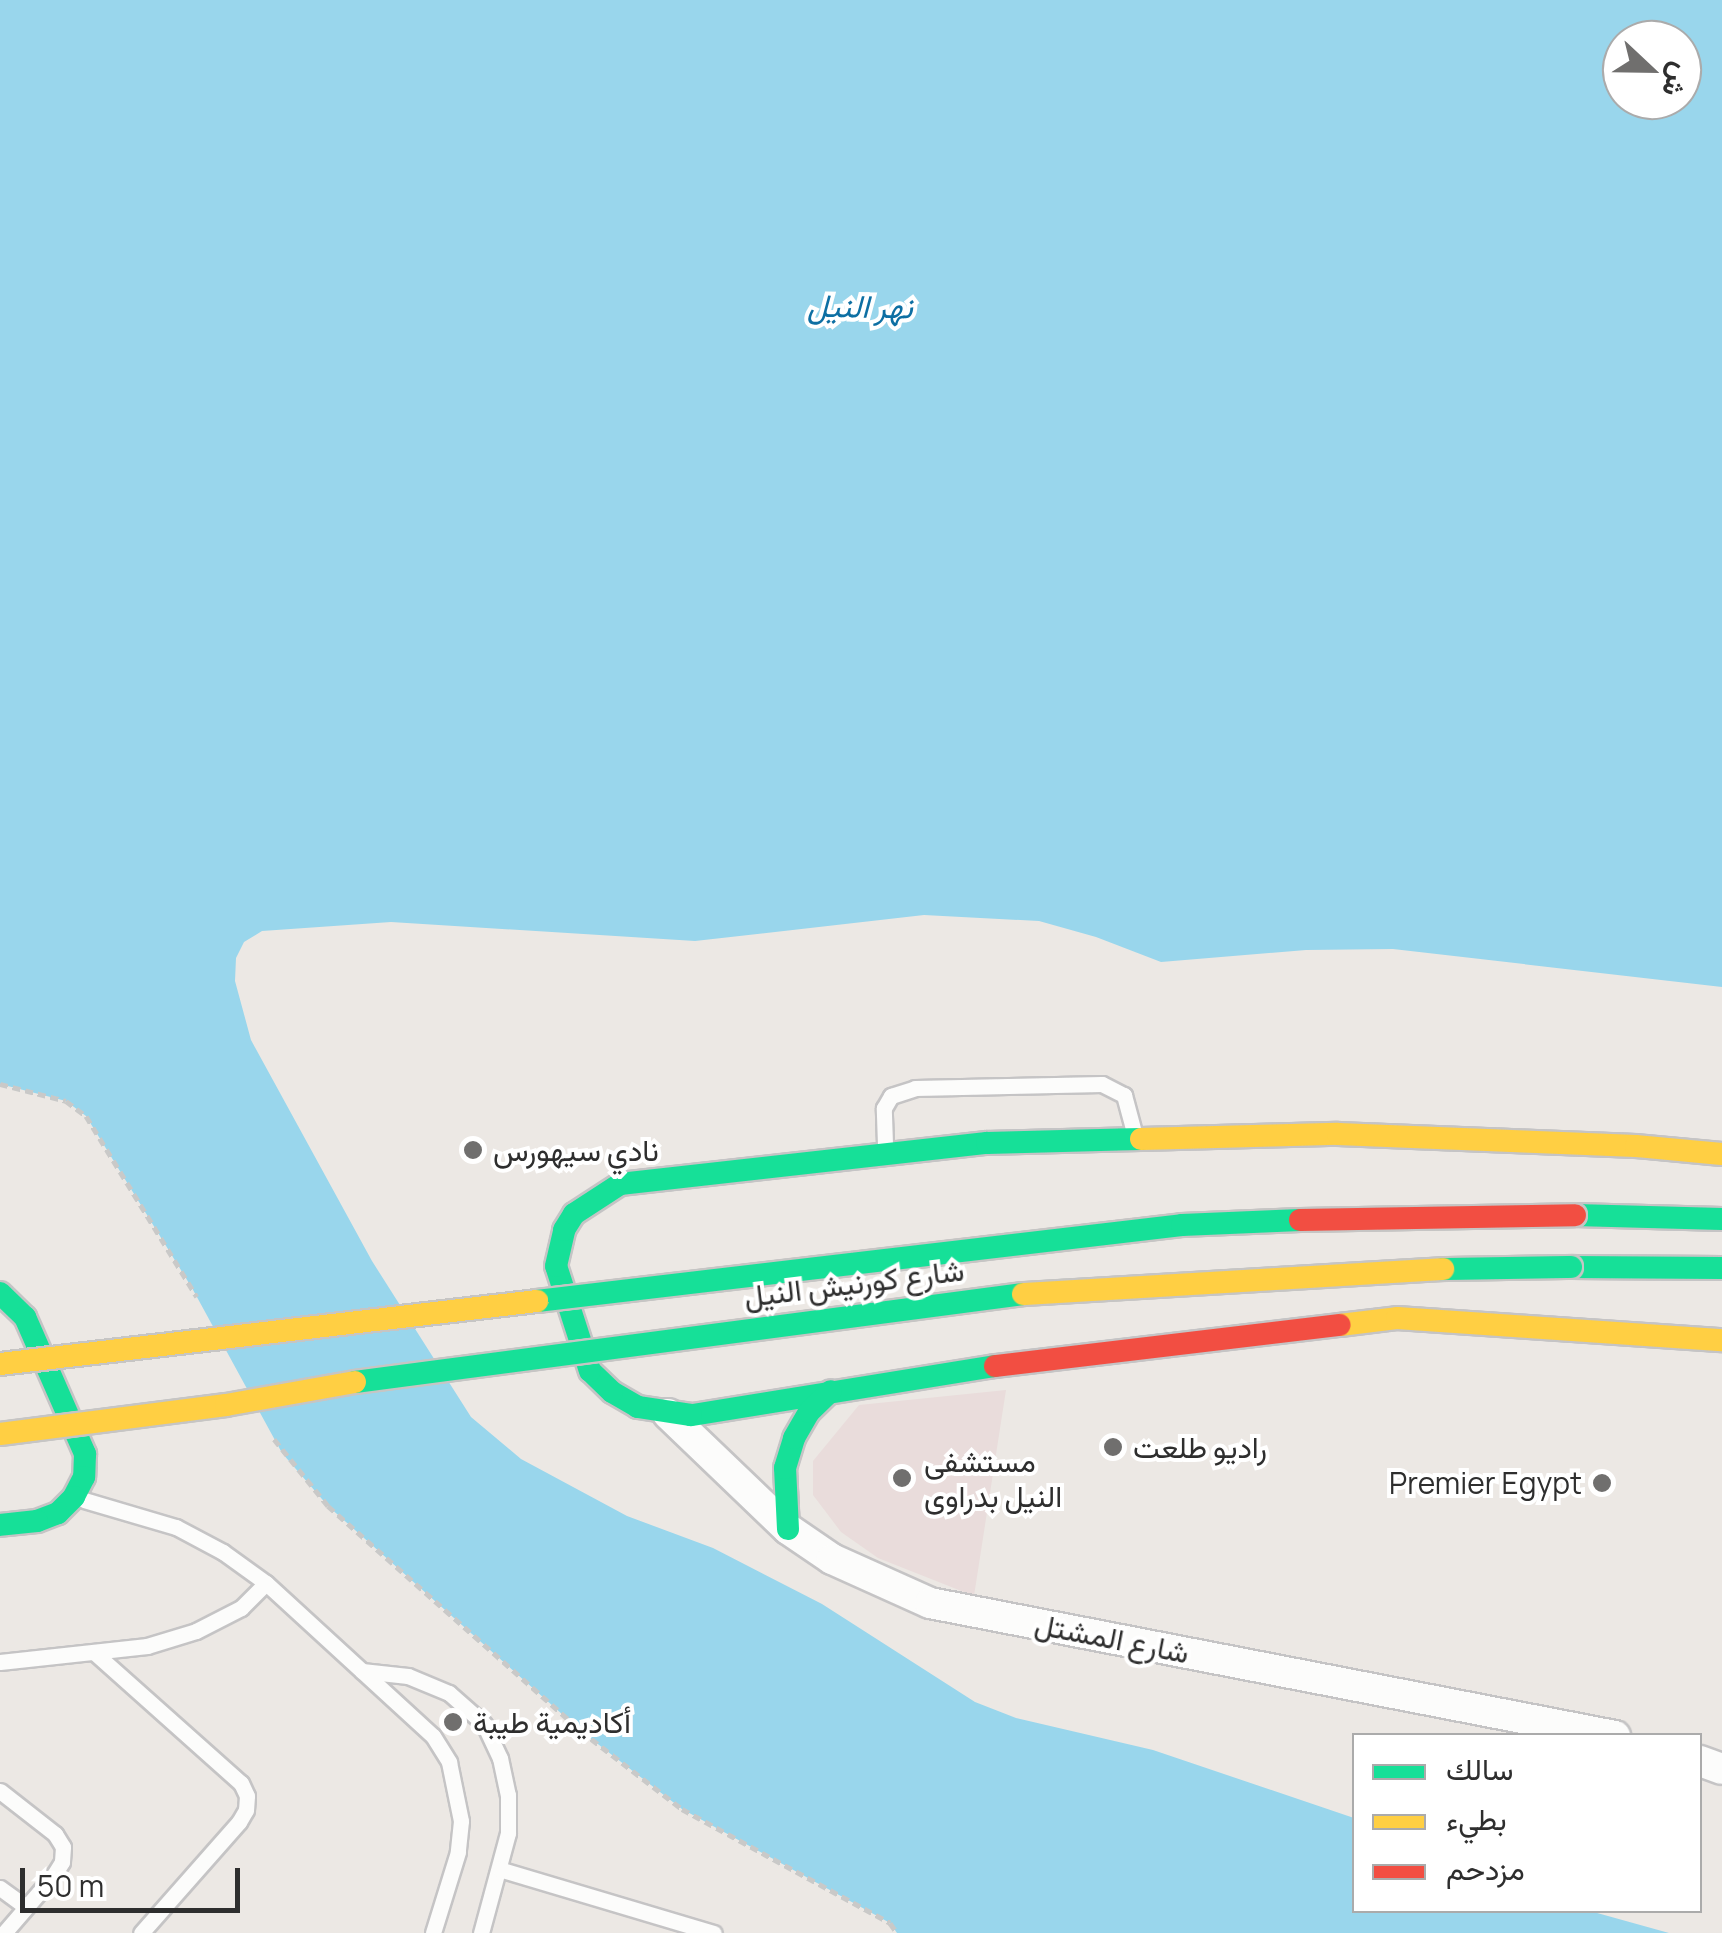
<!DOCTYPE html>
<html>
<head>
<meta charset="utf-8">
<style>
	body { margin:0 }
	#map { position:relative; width:1722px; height:1933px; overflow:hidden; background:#ece8e4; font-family:Manrope,Vazirmatn,sans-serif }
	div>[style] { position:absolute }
	.medical>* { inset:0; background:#e9dcdb }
	.water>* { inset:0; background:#99d6ec }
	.path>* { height:5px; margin-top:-2.5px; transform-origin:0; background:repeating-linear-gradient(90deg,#c9c9c8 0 8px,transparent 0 13px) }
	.roads { filter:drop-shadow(2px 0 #c5c4c5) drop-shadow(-2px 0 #c5c4c5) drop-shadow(0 2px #c5c4c5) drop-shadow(0 -2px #c5c4c5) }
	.lane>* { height:15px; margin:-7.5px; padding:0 7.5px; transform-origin:7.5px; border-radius:7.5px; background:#fcfcfb }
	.street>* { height:30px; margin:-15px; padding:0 15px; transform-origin:15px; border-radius:15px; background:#fcfcfb }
	.fast>* { height:22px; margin:-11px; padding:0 11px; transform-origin:11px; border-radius:11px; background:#16e098 }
	.slow>* { height:22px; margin:-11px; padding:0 11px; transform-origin:11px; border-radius:11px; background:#ffcf43 }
	.jam>* { height:22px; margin:-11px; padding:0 11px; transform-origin:11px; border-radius:11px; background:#f24e42 }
	.bridges { filter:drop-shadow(2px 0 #c6c5c4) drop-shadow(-2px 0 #c6c5c4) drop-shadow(0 2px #c6c5c4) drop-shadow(0 -2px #c6c5c4) }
	.fast-bridge>* { height:22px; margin:-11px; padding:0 11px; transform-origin:11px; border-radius:11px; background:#16e098 }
	.slow-bridge>* { height:22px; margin:-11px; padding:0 11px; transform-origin:11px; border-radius:11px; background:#ffcf43 }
	.jam-bridge>* { height:22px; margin:-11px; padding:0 11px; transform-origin:11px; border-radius:11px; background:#f24e42 }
	.dots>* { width:28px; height:28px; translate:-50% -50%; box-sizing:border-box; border:5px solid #fff; border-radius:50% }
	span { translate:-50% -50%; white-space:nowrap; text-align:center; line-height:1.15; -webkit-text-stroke:8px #fff; paint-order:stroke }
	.poi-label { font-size:30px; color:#2e2e2e }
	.left { translate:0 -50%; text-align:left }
	.right { translate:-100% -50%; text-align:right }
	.street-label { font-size:30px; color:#2e2e2e }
	.water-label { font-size:32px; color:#0d6fa3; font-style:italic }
	.legend { position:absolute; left:1352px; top:1733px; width:350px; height:180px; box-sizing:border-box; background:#fff; border:2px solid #ababab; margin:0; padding:12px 18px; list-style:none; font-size:30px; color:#2e2e2e }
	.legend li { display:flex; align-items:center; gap:20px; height:50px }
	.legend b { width:50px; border:2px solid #ababab }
	.north { position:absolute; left:1602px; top:20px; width:100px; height:100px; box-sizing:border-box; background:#fff; border:2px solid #ababab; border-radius:50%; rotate:112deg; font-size:28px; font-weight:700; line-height:40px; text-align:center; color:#2e2e2e }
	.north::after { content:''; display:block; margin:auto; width:35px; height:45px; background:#706f6e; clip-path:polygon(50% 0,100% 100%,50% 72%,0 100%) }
	.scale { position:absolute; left:20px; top:1868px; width:220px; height:45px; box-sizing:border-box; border:5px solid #2e2e2e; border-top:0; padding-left:12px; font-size:30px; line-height:35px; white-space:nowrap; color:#2e2e2e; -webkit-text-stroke:8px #fff; paint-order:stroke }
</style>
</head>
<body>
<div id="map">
	<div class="medical">
		<i style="clip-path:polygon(1006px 1390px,974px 1596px,878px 1558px,841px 1532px,813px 1495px,813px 1461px,859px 1405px)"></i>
	</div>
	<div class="water">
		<i style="clip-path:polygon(evenodd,0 0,1722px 0,1722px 987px,1393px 949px,1306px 950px,1161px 962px,1096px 937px,1039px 921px,924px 915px,695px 941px,391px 922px,262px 931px,244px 942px,236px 958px,235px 981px,251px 1040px,372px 1261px,471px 1417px,521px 1459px,627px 1516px,713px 1548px,822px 1604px,975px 1702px,1016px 1718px,1153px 1750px,1354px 1818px,1354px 1910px,1590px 1911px,1669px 1933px,897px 1933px,890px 1923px,682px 1809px,581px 1731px,328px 1506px,282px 1453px,192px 1288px,86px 1116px,66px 1101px,0 1084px,0 0,1622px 40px,1682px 40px,1682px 100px,1622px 100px,1622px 40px)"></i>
	</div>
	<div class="path">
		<i style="left:0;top:1084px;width:68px;rotate:14.4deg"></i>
		<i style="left:66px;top:1101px;width:25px;rotate:37deg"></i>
		<i style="left:86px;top:1116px;width:212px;rotate:58.5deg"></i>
		<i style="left:274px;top:1439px;width:86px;rotate:51.1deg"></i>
		<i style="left:328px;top:1506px;width:339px;rotate:41.6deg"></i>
		<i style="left:581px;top:1731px;width:128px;rotate:37.7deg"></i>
		<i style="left:682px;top:1809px;width:237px;rotate:28.7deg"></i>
		<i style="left:890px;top:1923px;width:12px;rotate:55deg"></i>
	</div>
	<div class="roads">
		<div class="lane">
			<i style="left:885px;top:1144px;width:36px;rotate:-92deg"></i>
			<i style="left:884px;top:1108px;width:14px;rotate:-60deg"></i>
			<i style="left:891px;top:1096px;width:25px;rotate:-18deg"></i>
			<i style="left:915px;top:1088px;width:187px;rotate:-1.2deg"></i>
			<i style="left:1102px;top:1084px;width:25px;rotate:27deg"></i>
			<i style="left:1124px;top:1095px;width:35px;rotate:75deg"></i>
			<i style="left:84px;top:1500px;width:96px;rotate:16.4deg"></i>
			<i style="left:176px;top:1527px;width:53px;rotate:28deg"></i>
			<i style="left:223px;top:1552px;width:53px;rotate:35.8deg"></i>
			<i style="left:266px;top:1583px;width:226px;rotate:42.5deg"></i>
			<i style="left:433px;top:1736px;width:31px;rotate:58deg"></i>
			<i style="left:449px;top:1762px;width:60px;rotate:78.5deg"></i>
			<i style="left:461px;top:1821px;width:31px;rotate:96deg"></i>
			<i style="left:458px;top:1852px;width:85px;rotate:107.2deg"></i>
			<i style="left:96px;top:1654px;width:194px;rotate:41.7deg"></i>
			<i style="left:241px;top:1783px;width:14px;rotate:65deg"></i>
			<i style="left:247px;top:1796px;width:14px;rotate:94deg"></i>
			<i style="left:246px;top:1810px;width:14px;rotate:120deg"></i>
			<i style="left:239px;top:1822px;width:148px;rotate:131.4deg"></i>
			<i style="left:0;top:1662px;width:148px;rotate:-6.2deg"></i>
			<i style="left:147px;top:1646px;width:51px;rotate:-17deg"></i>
			<i style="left:196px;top:1631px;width:51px;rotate:-27.1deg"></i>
			<i style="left:241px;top:1608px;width:35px;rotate:-45deg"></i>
			<i style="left:362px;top:1671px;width:46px;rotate:6.2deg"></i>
			<i style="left:408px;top:1676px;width:44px;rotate:22.5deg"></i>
			<i style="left:449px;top:1693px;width:47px;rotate:41.5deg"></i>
			<i style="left:484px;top:1724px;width:38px;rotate:65deg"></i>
			<i style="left:500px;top:1758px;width:38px;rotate:78deg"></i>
			<i style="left:508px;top:1795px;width:38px;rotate:90deg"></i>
			<i style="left:508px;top:1833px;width:104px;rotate:105.1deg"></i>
			<i style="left:0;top:1791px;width:70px;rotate:38deg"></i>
			<i style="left:55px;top:1834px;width:15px;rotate:58deg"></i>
			<i style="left:63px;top:1847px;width:15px;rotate:94deg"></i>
			<i style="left:62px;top:1862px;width:15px;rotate:122deg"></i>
			<i style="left:54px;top:1875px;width:77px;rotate:130.8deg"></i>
			<i style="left:499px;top:1869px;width:224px;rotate:16.6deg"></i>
			<i style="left:0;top:1888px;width:32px;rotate:36deg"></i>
		</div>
		<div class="street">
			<i style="left:668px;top:1414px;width:166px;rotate:43.8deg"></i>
			<i style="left:788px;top:1529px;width:53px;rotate:34.3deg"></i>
			<i style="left:832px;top:1559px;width:107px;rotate:24.2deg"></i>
			<i style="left:930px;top:1603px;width:698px;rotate:10.99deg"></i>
			<i style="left:1700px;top:1761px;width:23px;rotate:20deg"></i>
		</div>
		<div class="fast">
			<i style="left:1575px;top:1215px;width:147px;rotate:1.6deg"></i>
			<i style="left:1571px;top:1267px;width:151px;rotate:0.4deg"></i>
			<i style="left:0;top:1293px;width:35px;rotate:44deg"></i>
			<i style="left:25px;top:1317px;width:150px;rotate:66.3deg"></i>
			<i style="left:85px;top:1454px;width:23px;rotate:92deg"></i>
			<i style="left:84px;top:1477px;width:22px;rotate:117deg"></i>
			<i style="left:74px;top:1497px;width:23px;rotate:135deg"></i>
			<i style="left:58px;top:1513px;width:22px;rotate:159deg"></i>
			<i style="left:37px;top:1521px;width:37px;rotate:174deg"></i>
			<i style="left:995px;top:1366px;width:308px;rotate:170.8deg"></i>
			<i style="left:691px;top:1415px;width:54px;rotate:-171.4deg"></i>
			<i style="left:638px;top:1407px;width:30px;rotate:-150deg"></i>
			<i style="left:612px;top:1392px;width:30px;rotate:-136deg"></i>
			<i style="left:590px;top:1371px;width:110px;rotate:-107.9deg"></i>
			<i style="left:556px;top:1266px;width:37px;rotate:-77deg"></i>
			<i style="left:564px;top:1230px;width:19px;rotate:-58deg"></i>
			<i style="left:574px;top:1214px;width:55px;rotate:-33.1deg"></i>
			<i style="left:620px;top:1184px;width:369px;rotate:-6.4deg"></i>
			<i style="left:987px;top:1143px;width:154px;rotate:-1.5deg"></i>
			<i style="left:788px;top:1529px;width:61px;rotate:-92.8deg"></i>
			<i style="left:785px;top:1468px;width:31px;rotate:-73deg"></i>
			<i style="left:794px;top:1438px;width:30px;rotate:-60deg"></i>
			<i style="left:809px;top:1412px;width:30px;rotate:-44deg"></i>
		</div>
		<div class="slow">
			<i style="left:1141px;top:1139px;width:197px;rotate:-1.5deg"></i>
			<i style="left:1338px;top:1134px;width:298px;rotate:2.3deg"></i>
			<i style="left:1636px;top:1146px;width:86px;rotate:5.3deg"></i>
			<i style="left:1340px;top:1325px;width:57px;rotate:-7deg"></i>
			<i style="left:1397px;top:1318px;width:326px;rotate:3.9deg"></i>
		</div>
		<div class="jam">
			<i style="left:995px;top:1366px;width:347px;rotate:-6.8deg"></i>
		</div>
	</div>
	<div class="bridges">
		<div class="fast-bridge">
			<i style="left:1443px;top:1269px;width:128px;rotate:-0.9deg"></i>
			<i style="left:537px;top:1301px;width:649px;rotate:-6.72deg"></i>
			<i style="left:1182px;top:1225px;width:118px;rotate:-2.4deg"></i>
			<i style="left:355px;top:1382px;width:674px;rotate:-7.5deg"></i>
		</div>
		<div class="slow-bridge">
			<i style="left:1023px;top:1294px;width:421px;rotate:-3.4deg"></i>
			<i style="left:0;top:1364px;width:541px;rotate:-6.69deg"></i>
			<i style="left:0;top:1434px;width:228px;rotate:-7.3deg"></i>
			<i style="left:226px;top:1405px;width:131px;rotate:-10.1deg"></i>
		</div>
		<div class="jam-bridge">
			<i style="left:1300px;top:1220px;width:275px;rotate:-1deg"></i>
		</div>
	</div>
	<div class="dots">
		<i style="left:473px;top:1150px;background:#706f6e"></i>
		<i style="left:1113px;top:1447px;background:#706f6e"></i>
		<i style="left:902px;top:1478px;background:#706f6e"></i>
		<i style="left:1602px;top:1483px;background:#706f6e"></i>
		<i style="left:453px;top:1722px;background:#706f6e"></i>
	</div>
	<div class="poi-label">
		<span class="left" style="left:493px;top:1150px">نادي سيهورس</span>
		<span class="left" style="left:1133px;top:1447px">راديو طلعت</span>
		<span class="left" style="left:924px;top:1478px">مستشفى<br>النيل بدراوى</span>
		<span class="right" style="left:1582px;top:1483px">Premier Egypt</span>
		<span class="left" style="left:473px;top:1722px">أكاديمية طيبة</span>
	</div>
	<div class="street-label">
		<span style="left:854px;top:1283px;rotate:-7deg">شارع كورنيش النيل</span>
		<span style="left:1112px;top:1638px;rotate:11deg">شارع المشتل</span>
	</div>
	<div class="water-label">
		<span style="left:860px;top:306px;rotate:1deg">نهر النيل</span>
	</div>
	<ul class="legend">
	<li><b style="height:12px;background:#16e098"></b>سالك</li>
	<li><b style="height:12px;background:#ffcf43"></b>بطيء</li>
	<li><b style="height:12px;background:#f24e42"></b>مزدحم</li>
	</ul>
	<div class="north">ش</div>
	<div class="scale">50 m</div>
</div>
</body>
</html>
